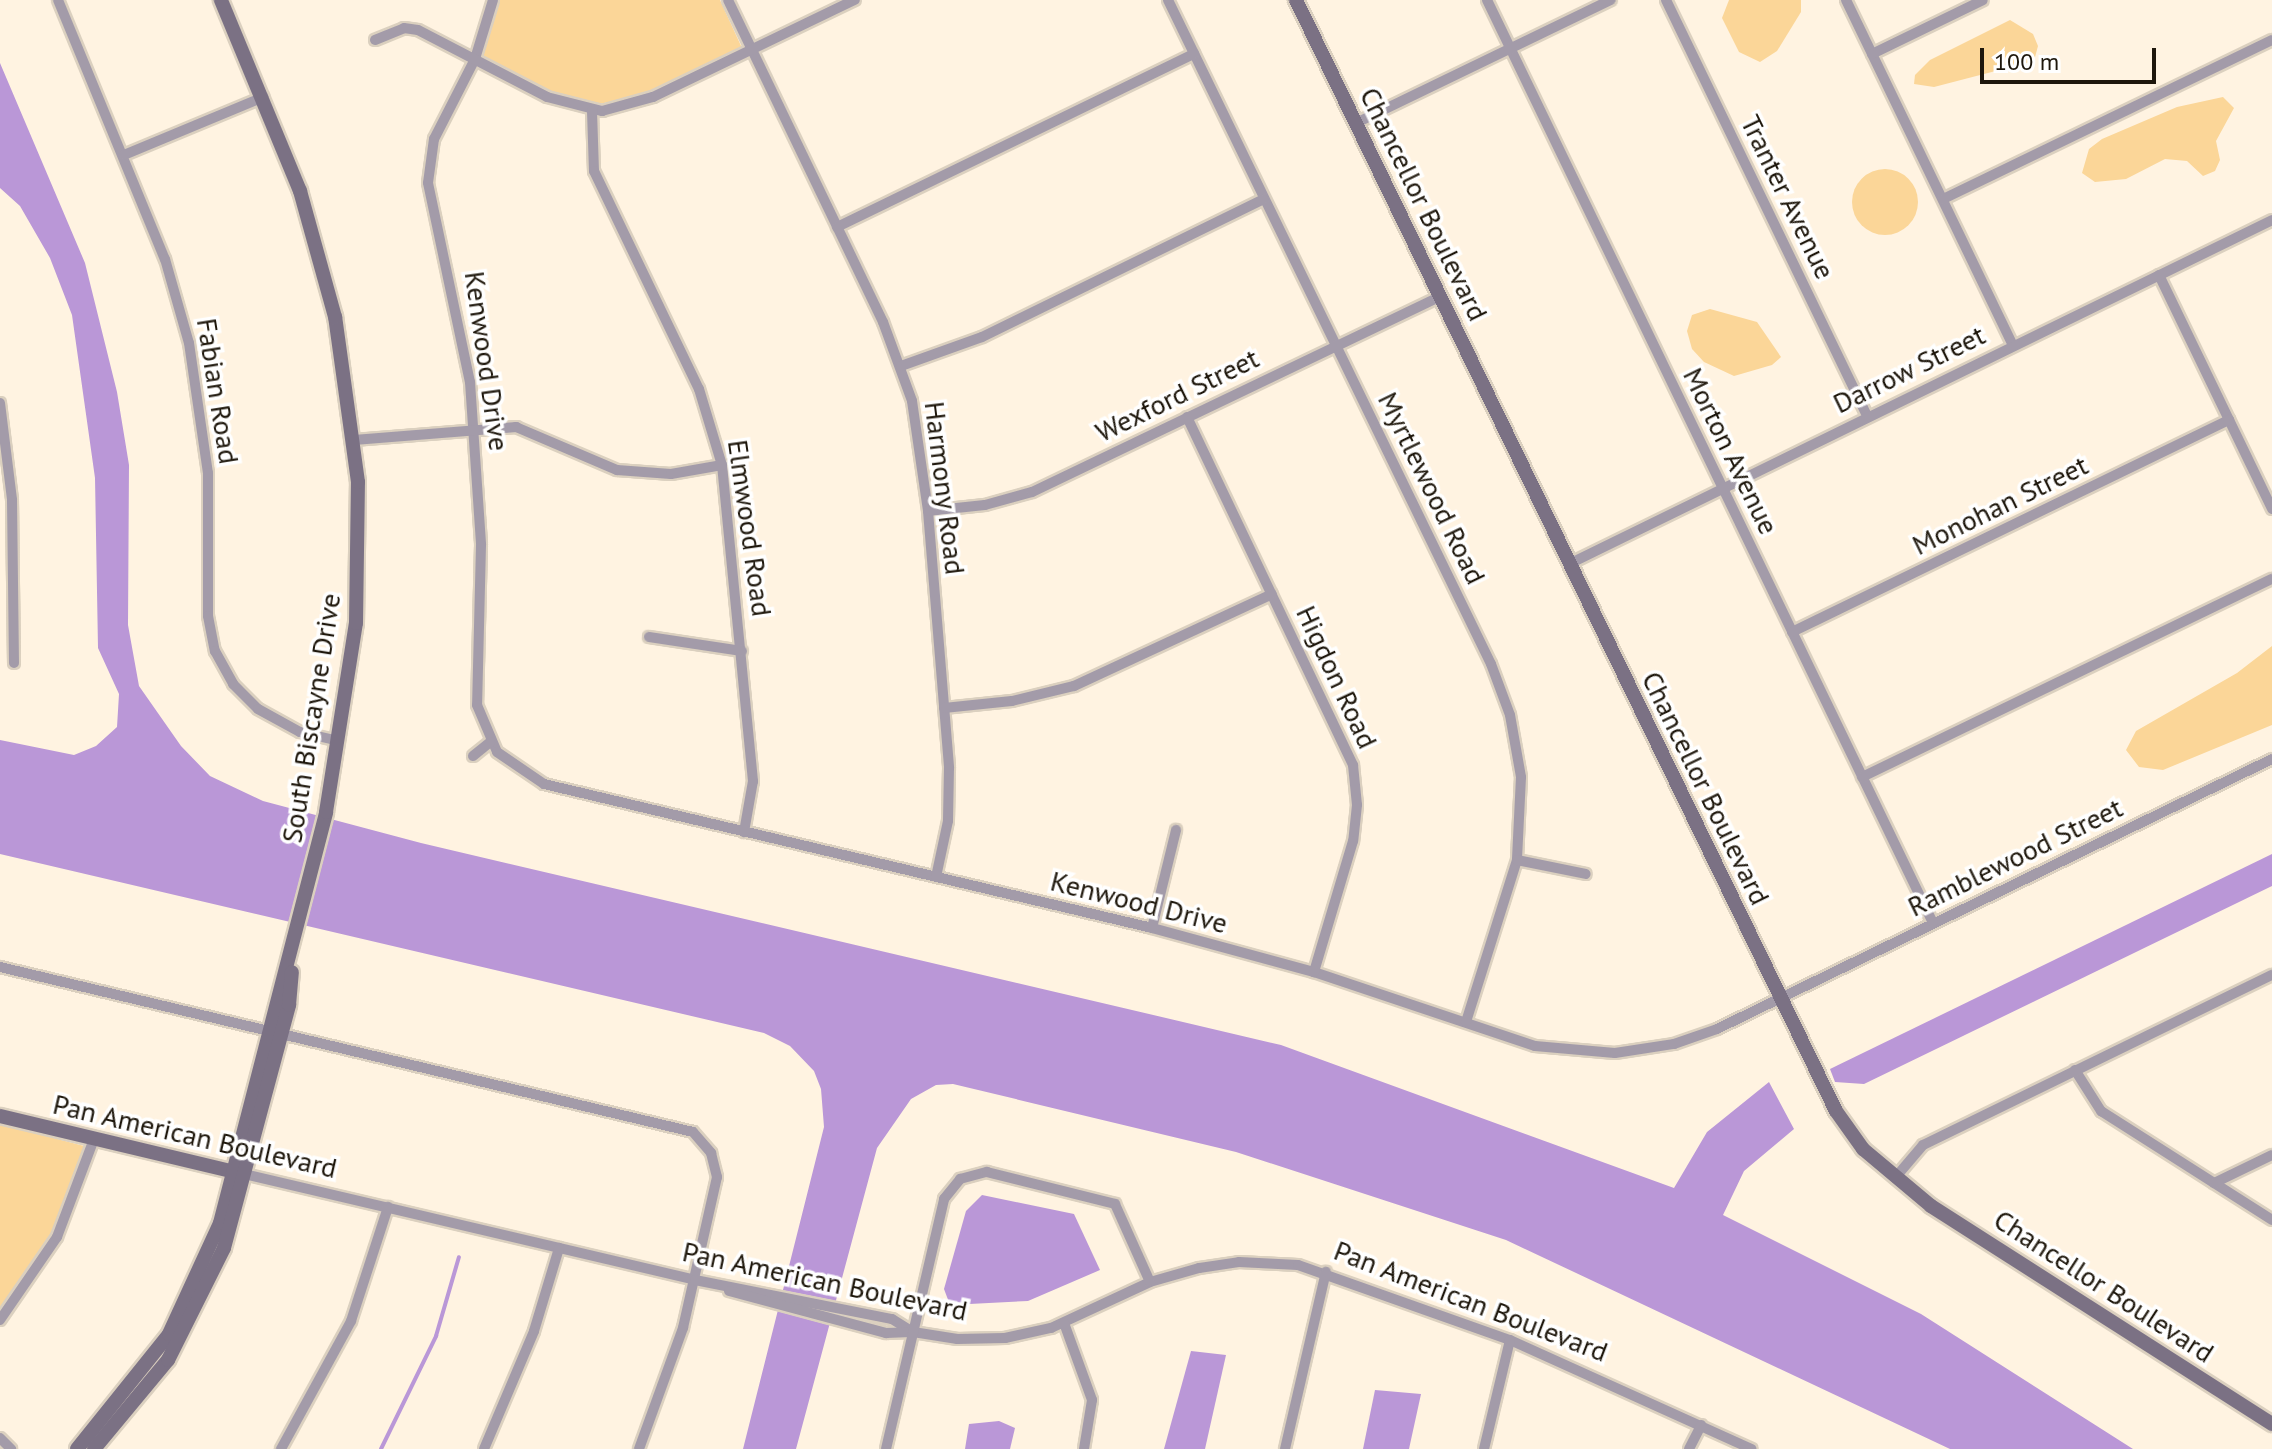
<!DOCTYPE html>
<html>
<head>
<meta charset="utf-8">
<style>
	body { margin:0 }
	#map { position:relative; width:2272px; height:1449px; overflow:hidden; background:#fff3e1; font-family:"PT Sans",sans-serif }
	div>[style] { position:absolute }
	.green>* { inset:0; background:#fbd698 }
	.round { border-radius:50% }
	.water>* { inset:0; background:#ba97d7 }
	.stream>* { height:4px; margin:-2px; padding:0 2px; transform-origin:2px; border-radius:2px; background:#ba97d7 }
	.roads { filter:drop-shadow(2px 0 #dbd0bf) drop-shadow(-2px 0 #dbd0bf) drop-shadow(0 2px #dbd0bf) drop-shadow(0 -2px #dbd0bf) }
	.street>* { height:10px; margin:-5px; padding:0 5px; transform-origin:5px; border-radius:5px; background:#a39ba9 }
	.secondary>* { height:14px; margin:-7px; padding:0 7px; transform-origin:7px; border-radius:7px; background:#7b7184 }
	span { translate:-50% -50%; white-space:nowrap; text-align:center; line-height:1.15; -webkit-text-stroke:7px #fff; paint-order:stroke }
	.street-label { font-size:28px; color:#1e170c }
	.scale { position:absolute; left:1980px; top:48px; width:176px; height:36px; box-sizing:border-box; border:4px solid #1e170c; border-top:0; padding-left:10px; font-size:24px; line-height:28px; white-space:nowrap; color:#1e170c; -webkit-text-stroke:6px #fff; paint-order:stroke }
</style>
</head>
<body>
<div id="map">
	<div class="green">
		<i style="clip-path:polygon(500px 0,720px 0,742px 48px,637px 97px,593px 105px,550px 91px,483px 56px)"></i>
		<i style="clip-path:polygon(1729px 0,1801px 0,1801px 12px,1777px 51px,1760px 62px,1739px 52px,1722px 18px)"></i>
		<i style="clip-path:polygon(2010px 20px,2033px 34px,2038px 46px,2034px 61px,1934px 87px,1914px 84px,1915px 75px,1930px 60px)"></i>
		<i style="clip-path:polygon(2223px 97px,2234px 108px,2216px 141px,2220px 160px,2215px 171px,2203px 176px,2187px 161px,2165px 159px,2126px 179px,2095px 182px,2082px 173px,2089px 149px,2102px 139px,2177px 107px)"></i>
		<i class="round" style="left:1852px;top:169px;width:66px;height:66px"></i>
		<i style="clip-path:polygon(1710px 309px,1757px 322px,1781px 357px,1772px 365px,1734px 376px,1704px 362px,1692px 349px,1687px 331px,1692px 315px)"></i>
		<i style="clip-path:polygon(2272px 646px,2272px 725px,2163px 770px,2139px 767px,2126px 750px,2136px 731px,2237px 673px)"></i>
		<i style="clip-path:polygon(0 1124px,84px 1146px,67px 1202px,41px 1256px,0 1311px)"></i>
	</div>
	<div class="water">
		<i style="clip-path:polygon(0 63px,85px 263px,117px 392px,129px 465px,128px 625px,139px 686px,181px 746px,210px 776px,263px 801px,421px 843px,1281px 1045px,1674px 1188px,1707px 1132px,1769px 1082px,1794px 1129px,1744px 1171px,1723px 1215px,1921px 1314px,2133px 1449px,1950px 1449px,1506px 1240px,1236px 1152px,953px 1084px,936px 1085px,911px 1099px,877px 1148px,796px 1449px,743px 1449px,824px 1127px,821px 1089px,814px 1071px,790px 1046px,764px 1033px,0 854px,0 740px,74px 755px,96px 746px,117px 727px,119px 694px,98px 648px,95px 478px,72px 315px,50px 258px,20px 206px,0 188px)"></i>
		<i style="clip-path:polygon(2272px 854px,2272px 886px,1864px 1084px,1835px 1082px,1830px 1069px)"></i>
		<i style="clip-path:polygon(982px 1195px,1074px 1214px,1100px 1270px,1028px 1301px,950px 1305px,944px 1289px,966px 1211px)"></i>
		<i style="clip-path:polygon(1191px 1351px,1226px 1355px,1205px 1449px,1164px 1449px)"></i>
		<i style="clip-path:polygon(1375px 1390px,1421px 1394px,1409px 1449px,1363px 1449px)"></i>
		<i style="clip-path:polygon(999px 1421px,1015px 1428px,1010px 1449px,965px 1449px,969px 1424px)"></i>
	</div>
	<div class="stream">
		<i style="left:381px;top:1449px;width:126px;rotate:-64deg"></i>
		<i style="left:436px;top:1336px;width:82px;rotate:-73.8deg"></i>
	</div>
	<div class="roads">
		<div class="street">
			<i style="left:58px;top:0;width:280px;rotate:67.6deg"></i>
			<i style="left:165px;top:259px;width:87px;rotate:74.1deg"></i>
			<i style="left:189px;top:343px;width:131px;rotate:81.7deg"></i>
			<i style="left:208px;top:473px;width:143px;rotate:90deg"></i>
			<i style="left:208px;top:616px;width:36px;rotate:79deg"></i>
			<i style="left:215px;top:651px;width:38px;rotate:61deg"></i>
			<i style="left:233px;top:684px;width:35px;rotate:45deg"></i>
			<i style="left:258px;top:709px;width:48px;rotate:28.7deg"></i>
			<i style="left:300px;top:732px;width:40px;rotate:13deg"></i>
			<i style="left:493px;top:0;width:62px;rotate:107deg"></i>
			<i style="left:475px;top:59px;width:90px;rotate:117.1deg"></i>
			<i style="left:434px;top:139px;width:44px;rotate:97.8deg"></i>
			<i style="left:428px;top:183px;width:203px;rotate:78.1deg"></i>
			<i style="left:470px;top:382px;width:163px;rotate:86.1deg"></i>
			<i style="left:481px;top:545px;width:160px;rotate:91.4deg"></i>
			<i style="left:477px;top:705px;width:51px;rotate:66.9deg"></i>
			<i style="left:497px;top:752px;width:57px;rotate:34.2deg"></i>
			<i style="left:544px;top:784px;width:625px;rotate:13.32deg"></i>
			<i style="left:1152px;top:928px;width:168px;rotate:15.2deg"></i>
			<i style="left:1314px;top:972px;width:233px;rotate:18.5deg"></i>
			<i style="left:1535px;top:1046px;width:80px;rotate:5deg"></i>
			<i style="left:1615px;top:1053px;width:60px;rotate:-8.7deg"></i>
			<i style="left:1674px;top:1044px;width:46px;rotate:-19.2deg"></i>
			<i style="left:1717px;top:1029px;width:617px;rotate:-25.94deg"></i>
			<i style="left:728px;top:0;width:357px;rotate:64.3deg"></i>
			<i style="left:883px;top:322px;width:84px;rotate:69.8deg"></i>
			<i style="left:912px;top:401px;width:111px;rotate:81.7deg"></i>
			<i style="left:928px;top:511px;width:258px;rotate:85.3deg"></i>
			<i style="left:949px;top:768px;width:53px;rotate:91.1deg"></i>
			<i style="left:948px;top:821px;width:57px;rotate:102.1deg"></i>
			<i style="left:1168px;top:0;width:738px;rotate:64.06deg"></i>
			<i style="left:1491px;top:664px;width:54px;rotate:69.6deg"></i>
			<i style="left:1510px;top:715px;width:63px;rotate:79.9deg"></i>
			<i style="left:1521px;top:777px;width:83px;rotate:92.8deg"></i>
			<i style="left:1517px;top:860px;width:170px;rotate:107.5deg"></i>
			<i style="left:1487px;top:0;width:1025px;rotate:64.21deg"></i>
			<i style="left:1666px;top:0;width:462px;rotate:64.2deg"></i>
			<i style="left:1846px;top:0;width:383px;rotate:64.2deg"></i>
			<i style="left:375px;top:40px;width:31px;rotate:-22deg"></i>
			<i style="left:404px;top:28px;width:14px;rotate:8deg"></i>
			<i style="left:418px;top:30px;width:145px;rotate:27.4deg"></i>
			<i style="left:547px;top:97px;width:57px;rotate:14.3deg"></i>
			<i style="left:602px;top:111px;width:53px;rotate:-15.4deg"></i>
			<i style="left:653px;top:97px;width:224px;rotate:-25.7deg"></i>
			<i style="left:1872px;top:54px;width:123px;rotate:-25.9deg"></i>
			<i style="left:592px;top:111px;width:60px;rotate:88.1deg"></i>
			<i style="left:594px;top:171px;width:242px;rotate:64.3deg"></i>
			<i style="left:699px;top:389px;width:79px;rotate:73.2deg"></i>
			<i style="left:722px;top:465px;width:318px;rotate:84.4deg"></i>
			<i style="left:753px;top:781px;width:52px;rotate:100deg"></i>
			<i style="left:1356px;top:123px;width:283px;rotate:-25.8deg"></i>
			<i style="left:124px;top:155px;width:151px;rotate:-22.6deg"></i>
			<i style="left:1943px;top:199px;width:365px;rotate:-25.8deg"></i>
			<i style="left:837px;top:227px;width:397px;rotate:-25.9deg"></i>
			<i style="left:2159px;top:275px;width:260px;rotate:64.2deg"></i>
			<i style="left:901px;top:366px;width:86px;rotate:-19.7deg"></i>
			<i style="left:982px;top:337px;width:314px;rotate:-26.1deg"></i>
			<i style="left:0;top:403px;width:98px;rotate:82.9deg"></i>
			<i style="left:12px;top:500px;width:163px;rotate:89.3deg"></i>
			<i style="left:1187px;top:417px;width:386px;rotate:64.5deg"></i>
			<i style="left:1353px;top:765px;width:40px;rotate:84.3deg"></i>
			<i style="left:1357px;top:805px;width:36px;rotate:96deg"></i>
			<i style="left:1353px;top:841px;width:137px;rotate:106.6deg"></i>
			<i style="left:354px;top:440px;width:163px;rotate:-4.6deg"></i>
			<i style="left:516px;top:427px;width:110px;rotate:23.1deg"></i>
			<i style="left:617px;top:470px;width:54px;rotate:4.2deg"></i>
			<i style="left:671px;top:474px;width:52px;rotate:-10deg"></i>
			<i style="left:928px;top:511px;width:57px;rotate:-6deg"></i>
			<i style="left:985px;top:505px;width:49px;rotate:-15.5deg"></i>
			<i style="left:1032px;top:492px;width:451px;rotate:-25.6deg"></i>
			<i style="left:1569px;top:564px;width:783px;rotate:-26.07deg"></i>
			<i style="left:1792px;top:632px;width:486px;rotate:-25.9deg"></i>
			<i style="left:649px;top:637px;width:94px;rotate:8.6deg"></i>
			<i style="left:944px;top:708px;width:68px;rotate:-5.9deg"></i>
			<i style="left:1012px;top:701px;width:64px;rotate:-13.6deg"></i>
			<i style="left:1074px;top:686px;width:218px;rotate:-24.9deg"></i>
			<i style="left:473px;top:756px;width:22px;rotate:-39deg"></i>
			<i style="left:1862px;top:777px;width:455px;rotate:-25.8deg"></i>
			<i style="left:1517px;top:860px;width:70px;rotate:11.5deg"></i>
			<i style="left:1152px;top:928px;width:101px;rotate:-76.2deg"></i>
			<i style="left:0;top:967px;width:712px;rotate:13.39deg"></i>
			<i style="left:693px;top:1132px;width:28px;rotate:49deg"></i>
			<i style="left:711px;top:1153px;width:25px;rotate:76deg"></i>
			<i style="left:717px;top:1177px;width:155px;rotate:102.7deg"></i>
			<i style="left:683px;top:1328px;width:129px;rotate:110deg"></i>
			<i style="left:2075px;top:1070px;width:49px;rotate:57.6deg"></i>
			<i style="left:2101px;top:1111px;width:203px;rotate:32.5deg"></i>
			<i style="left:240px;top:1173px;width:467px;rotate:13.2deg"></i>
			<i style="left:695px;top:1280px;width:201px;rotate:11.2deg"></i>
			<i style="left:892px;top:1319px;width:25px;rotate:32deg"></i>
			<i style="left:913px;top:1332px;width:45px;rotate:9deg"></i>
			<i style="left:957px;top:1339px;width:48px;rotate:-1.2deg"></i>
			<i style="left:1005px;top:1338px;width:47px;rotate:-12.3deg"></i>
			<i style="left:1051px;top:1328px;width:109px;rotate:-24.9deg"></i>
			<i style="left:1150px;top:1282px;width:51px;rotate:-15.9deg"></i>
			<i style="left:1199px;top:1268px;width:40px;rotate:-8.5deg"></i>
			<i style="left:1239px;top:1262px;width:59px;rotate:2.9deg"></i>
			<i style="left:1298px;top:1265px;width:225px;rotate:19.5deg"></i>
			<i style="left:1510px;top:1340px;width:265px;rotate:24.3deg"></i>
			<i style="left:1895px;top:1178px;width:43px;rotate:-49.7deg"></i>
			<i style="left:1923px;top:1145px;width:388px;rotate:-26deg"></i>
			<i style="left:2214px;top:1183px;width:64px;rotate:-25.8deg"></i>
			<i style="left:729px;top:1291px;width:163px;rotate:15deg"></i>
			<i style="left:886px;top:1333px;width:25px;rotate:-2deg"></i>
			<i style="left:0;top:1320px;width:101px;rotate:-55.5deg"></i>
			<i style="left:57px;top:1237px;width:105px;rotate:-69.3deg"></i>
			<i style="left:1064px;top:1323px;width:82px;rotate:70deg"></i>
			<i style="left:1092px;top:1400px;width:50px;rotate:99.3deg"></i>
			<i style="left:0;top:1438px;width:16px;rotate:45deg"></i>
			<i style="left:281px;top:1449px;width:146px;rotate:-61.3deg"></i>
			<i style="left:351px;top:1321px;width:120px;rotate:-72deg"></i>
			<i style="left:484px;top:1449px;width:128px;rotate:-67deg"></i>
			<i style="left:534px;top:1331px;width:87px;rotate:-73.2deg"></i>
			<i style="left:886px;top:1449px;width:257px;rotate:-76.9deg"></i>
			<i style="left:944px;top:1199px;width:26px;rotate:-51deg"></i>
			<i style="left:960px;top:1179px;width:28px;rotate:-15deg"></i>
			<i style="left:987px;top:1172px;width:132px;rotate:14deg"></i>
			<i style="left:1115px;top:1204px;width:85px;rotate:65.8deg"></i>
			<i style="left:1285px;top:1449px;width:182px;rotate:-77deg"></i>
			<i style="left:1484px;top:1449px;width:112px;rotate:-76.6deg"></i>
			<i style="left:1689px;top:1449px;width:27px;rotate:-63deg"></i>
		</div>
		<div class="secondary">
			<i style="left:1296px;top:0;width:1235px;rotate:64.08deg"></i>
			<i style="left:1836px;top:1111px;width:47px;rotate:54.6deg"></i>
			<i style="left:1863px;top:1149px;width:89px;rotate:40deg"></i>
			<i style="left:1931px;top:1206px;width:405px;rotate:32.6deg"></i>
			<i style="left:0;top:1116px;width:242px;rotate:13.4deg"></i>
			<i style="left:77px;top:1449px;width:147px;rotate:-51.3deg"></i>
			<i style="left:169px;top:1334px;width:122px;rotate:-65.3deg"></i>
			<i style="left:220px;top:1223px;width:424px;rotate:-75.5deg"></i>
			<i style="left:326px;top:812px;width:191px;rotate:-81deg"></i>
			<i style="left:356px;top:623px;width:141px;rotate:-89.2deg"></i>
			<i style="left:358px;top:482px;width:167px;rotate:-97.9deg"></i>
			<i style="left:335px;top:317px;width:131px;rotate:-105.5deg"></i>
			<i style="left:300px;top:191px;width:207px;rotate:-112.5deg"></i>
			<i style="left:94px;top:1449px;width:116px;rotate:-50.3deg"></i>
			<i style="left:168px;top:1360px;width:125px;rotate:-63.4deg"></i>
			<i style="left:224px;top:1248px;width:252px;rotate:-75deg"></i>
			<i style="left:289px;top:1005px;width:33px;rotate:-85deg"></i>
		</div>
	</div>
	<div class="street-label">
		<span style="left:1788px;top:197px;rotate:64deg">Tranter Avenue</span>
		<span style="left:1424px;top:204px;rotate:64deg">Chancellor Boulevard</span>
		<span style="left:487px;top:361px;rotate:82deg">Kenwood Drive</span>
		<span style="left:1909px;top:369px;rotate:-26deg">Darrow Street</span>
		<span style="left:218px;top:391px;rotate:81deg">Fabian Road</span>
		<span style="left:1177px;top:395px;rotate:-26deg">Wexford Street</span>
		<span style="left:1731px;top:451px;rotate:64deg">Morton Avenue</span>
		<span style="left:945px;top:488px;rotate:83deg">Harmony Road</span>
		<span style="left:1432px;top:488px;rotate:64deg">Myrtlewood Road</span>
		<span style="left:2000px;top:505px;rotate:-26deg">Monohan Street</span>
		<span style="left:750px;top:528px;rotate:82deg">Elmwood Road</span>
		<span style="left:1337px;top:677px;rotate:65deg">Higdon Road</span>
		<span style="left:311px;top:718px;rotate:-81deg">South Biscayne Drive</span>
		<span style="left:1706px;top:788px;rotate:64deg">Chancellor Boulevard</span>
		<span style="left:2015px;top:857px;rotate:-26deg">Ramblewood Street</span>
		<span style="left:1139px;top:902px;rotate:14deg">Kenwood Drive</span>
		<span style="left:195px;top:1136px;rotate:13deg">Pan American Boulevard</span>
		<span style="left:825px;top:1281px;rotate:12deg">Pan American Boulevard</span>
		<span style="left:2104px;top:1286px;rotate:33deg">Chancellor Boulevard</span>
		<span style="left:1471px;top:1301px;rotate:21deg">Pan American Boulevard</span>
	</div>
	<div class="scale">100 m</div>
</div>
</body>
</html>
